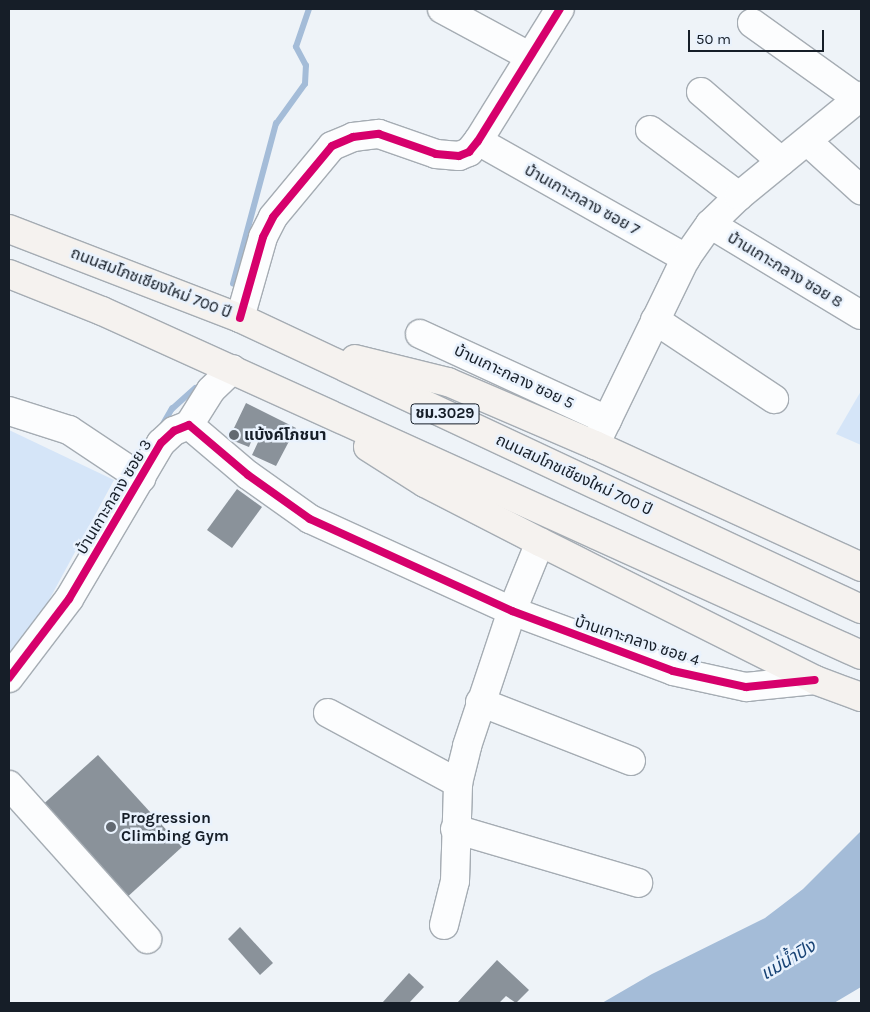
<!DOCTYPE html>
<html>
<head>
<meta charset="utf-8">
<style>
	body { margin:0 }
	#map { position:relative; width:870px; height:1012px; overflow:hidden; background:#eef3f8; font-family:Karla,"Noto Sans Thai",sans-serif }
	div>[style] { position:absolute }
	.green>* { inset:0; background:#d5e5f8 }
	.water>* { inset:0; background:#a4bcd8 }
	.stream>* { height:5.5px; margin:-2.75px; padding:0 2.75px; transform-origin:2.75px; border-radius:2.75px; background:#a4bcd8 }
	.building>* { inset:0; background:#8a929a }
	.roads { filter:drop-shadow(1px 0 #a5acb3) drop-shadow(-1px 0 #a5acb3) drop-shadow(0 1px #a5acb3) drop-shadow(0 -1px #a5acb3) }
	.minor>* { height:28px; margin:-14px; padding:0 14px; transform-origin:14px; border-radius:14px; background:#fcfdfe }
	.major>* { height:28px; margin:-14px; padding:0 14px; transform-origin:14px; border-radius:14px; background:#f5f2ef }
	.cycleway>* { height:8px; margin:-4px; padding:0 4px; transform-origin:4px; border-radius:4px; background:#d6006c }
	.dots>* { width:14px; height:14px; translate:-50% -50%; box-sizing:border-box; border:2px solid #e9f2fd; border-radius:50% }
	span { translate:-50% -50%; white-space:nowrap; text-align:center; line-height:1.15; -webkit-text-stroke:5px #e9f2fd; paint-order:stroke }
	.shield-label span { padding:1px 4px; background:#e9f2fd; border:1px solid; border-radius:4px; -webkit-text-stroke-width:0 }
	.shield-label { font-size:15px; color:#161e28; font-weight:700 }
	.street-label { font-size:16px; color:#161e28 }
	.poi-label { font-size:16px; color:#161e28; font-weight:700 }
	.left { translate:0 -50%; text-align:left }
	.water-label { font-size:18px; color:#184375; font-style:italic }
	.frame { position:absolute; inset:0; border:10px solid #161e28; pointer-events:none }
	.scale { position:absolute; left:688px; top:30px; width:136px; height:22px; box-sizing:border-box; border:2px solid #161e28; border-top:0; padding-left:6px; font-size:15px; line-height:18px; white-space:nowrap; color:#161e28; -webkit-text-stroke:4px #e9f2fd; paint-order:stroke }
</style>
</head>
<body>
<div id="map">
	<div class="green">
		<i style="clip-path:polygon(861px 391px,861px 445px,836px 434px)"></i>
		<i style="clip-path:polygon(9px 430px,114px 480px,41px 615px,9px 654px)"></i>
	</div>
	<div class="water">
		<i style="clip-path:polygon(861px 831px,861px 987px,834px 1003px,602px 1003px,652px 974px,765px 918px,803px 889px)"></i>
	</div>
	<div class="stream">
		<i style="left:233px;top:284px;width:166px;rotate:-75deg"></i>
		<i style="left:276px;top:124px;width:49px;rotate:-54.1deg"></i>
		<i style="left:305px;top:84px;width:18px;rotate:-87deg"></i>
		<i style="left:306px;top:66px;width:21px;rotate:-118deg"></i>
		<i style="left:296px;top:47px;width:40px;rotate:-71.1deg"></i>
		<i style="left:162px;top:426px;width:20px;rotate:-60deg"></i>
		<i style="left:172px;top:409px;width:31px;rotate:-42deg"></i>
	</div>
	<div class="building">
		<i style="clip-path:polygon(246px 403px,296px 428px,276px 466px,252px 455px,259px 440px,253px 437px,249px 447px,234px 441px,239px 430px,234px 428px)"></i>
		<i style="clip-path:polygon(237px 489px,262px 507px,232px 548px,207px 530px)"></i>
		<i style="clip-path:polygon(98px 755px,182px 847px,124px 900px,39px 808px)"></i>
		<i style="clip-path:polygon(240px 927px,273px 963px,260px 975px,228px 939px)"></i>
		<i style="clip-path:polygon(497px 960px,529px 990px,516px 1003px,506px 996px,499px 1003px,457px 1003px)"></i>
		<i style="clip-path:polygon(409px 973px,424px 987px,409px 1003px,382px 1003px)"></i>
	</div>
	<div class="roads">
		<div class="minor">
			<i style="left:442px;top:9px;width:99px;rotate:28.4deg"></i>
			<i style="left:752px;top:23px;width:130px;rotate:35.6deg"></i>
			<i style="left:701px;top:92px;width:106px;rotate:40.8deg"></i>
			<i style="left:650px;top:130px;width:111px;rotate:36.6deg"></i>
			<i style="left:478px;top:141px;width:239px;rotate:29.4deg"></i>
			<i style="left:808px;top:142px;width:72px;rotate:42.2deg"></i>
			<i style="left:710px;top:224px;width:176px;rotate:31.1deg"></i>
			<i style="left:240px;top:318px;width:84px;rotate:-74.1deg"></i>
			<i style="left:263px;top:237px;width:22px;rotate:-63deg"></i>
			<i style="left:273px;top:217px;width:92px;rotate:-50.3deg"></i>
			<i style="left:332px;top:146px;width:23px;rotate:-23deg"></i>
			<i style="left:353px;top:137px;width:26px;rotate:-7deg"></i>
			<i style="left:379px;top:134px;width:60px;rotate:19.3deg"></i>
			<i style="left:436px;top:154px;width:23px;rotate:5deg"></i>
			<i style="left:459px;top:156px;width:11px;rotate:-22deg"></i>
			<i style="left:469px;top:152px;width:14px;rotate:-51deg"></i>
			<i style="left:478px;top:141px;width:155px;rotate:-58.2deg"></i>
			<i style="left:655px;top:320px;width:143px;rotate:33.6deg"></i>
			<i style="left:420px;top:334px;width:206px;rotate:24.7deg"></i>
			<i style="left:9px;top:411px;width:63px;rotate:17.6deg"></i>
			<i style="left:69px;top:430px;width:87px;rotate:33.7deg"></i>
			<i style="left:189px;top:425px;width:41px;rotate:-57.8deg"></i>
			<i style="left:211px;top:390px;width:30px;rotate:-44deg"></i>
			<i style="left:595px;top:445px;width:208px;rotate:-64.1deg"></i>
			<i style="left:686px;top:258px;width:42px;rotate:-54.8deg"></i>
			<i style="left:710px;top:224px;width:40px;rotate:-44deg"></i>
			<i style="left:739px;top:196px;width:158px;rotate:-39.3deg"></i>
			<i style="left:9px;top:678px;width:99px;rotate:-52.8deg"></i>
			<i style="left:69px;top:599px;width:181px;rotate:-59.5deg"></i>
			<i style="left:161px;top:443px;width:18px;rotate:-43deg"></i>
			<i style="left:174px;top:431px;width:16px;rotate:-22deg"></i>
			<i style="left:189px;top:425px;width:77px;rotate:40.3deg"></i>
			<i style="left:248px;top:475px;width:76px;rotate:35.4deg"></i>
			<i style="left:310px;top:519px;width:222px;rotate:24.5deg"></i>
			<i style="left:512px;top:611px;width:172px;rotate:20.4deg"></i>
			<i style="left:673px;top:671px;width:75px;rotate:12.4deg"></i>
			<i style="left:746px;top:687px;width:69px;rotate:-5.8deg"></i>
			<i style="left:480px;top:702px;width:162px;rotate:21.3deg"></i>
			<i style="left:328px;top:713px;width:148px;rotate:28.3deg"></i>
			<i style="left:9px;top:785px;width:207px;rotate:48.1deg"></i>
			<i style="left:455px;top:829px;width:191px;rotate:16.4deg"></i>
			<i style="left:444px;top:925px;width:45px;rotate:-76deg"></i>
			<i style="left:455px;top:881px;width:98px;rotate:-88.2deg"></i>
			<i style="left:458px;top:783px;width:38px;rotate:-76deg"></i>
			<i style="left:467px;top:746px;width:142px;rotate:-71.6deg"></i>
			<i style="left:512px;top:611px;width:74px;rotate:-67.9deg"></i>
		</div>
		<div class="major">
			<i style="left:9px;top:229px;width:248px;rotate:21.1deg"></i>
			<i style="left:240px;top:318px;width:686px;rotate:25.11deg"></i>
			<i style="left:9px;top:274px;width:100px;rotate:21.7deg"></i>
			<i style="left:102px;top:311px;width:833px;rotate:24.38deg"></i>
			<i style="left:355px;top:359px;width:96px;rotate:13.9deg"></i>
			<i style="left:448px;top:382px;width:160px;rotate:23.2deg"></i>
			<i style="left:595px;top:445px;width:293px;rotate:24.6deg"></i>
			<i style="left:368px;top:447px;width:67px;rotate:32.3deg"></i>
			<i style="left:425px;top:483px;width:129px;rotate:27.2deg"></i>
			<i style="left:540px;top:542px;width:308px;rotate:26.6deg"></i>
			<i style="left:815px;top:680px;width:49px;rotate:20.3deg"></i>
		</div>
	</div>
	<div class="cycleway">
		<i style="left:240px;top:318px;width:84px;rotate:-74.1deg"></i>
		<i style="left:263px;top:237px;width:22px;rotate:-63deg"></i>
		<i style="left:273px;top:217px;width:92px;rotate:-50.3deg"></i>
		<i style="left:332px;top:146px;width:23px;rotate:-23deg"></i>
		<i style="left:353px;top:137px;width:26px;rotate:-7deg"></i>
		<i style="left:379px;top:134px;width:60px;rotate:19.3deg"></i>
		<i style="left:436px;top:154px;width:23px;rotate:5deg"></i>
		<i style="left:459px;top:156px;width:11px;rotate:-22deg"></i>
		<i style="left:469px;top:152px;width:14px;rotate:-51deg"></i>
		<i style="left:478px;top:141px;width:155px;rotate:-58.2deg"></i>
		<i style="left:9px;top:678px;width:99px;rotate:-52.8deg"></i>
		<i style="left:69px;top:599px;width:181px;rotate:-59.5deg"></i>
		<i style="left:161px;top:443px;width:18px;rotate:-43deg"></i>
		<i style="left:174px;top:431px;width:16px;rotate:-22deg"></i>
		<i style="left:189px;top:425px;width:77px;rotate:40.3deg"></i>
		<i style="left:248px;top:475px;width:76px;rotate:35.4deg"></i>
		<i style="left:310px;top:519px;width:222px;rotate:24.5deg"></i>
		<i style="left:512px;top:611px;width:172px;rotate:20.4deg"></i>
		<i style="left:673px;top:671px;width:75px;rotate:12.4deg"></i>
		<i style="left:746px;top:687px;width:69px;rotate:-5.8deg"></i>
	</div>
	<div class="dots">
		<i style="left:234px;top:435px;background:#626971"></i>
		<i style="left:111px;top:827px;background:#626971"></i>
	</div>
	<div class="shield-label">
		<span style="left:445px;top:414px">ชม.3029</span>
	</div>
	<div class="street-label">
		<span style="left:582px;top:200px;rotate:29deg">บ้านเกาะกลาง ซอย 7</span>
		<span style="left:785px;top:270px;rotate:31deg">บ้านเกาะกลาง ซอย 8</span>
		<span style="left:151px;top:283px;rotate:21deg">ถนนสมโภชเชียงใหม่ 700 ปี</span>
		<span style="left:514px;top:377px;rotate:25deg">บ้านเกาะกลาง ซอย 5</span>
		<span style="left:574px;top:475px;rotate:25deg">ถนนสมโภชเชียงใหม่ 700 ปี</span>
		<span style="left:114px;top:497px;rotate:-59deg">บ้านเกาะกลาง ซอย 3</span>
		<span style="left:637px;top:641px;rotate:18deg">บ้านเกาะกลาง ซอย 4</span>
	</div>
	<div class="poi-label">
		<span class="left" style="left:244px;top:435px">แบ้งค์โภชนา</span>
		<span class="left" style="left:121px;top:827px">Progression<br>Climbing Gym</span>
	</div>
	<div class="water-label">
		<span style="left:788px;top:960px;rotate:-31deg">แม่น้ำปิง</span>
	</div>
	<div class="frame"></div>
	<div class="scale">50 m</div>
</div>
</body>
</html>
